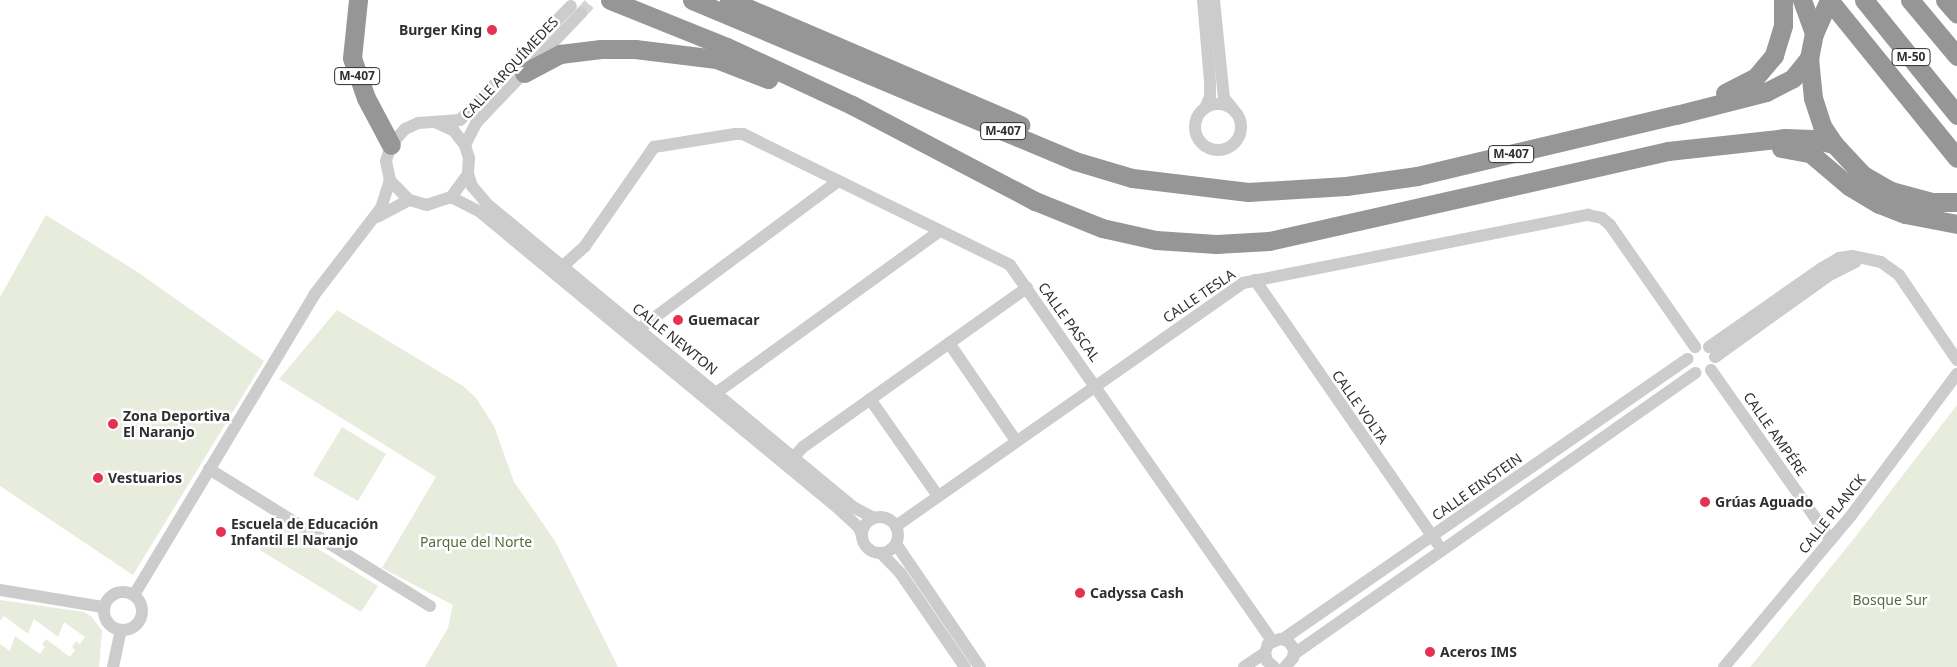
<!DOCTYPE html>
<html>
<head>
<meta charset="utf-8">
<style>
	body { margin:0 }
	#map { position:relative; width:1957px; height:667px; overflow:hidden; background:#fff; font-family:"Noto Sans",sans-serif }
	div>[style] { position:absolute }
	.green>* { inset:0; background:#e7ecdd }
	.minor-tunnel>* { height:12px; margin-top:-6px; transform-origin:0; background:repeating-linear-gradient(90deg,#d5d5d5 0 12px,transparent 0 18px) }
	.minor>* { height:12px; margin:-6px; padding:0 6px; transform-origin:6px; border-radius:6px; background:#ccc }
	.minor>.ring { margin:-6px; padding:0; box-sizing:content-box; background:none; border:12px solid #ccc; border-radius:50% }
	.highway>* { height:19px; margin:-9.5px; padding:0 9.5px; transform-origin:9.5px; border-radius:9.5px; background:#969696 }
	.dots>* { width:14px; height:14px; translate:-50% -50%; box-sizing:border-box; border:2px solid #fff; border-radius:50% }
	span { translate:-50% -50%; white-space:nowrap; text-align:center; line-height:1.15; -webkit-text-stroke:5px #fff; paint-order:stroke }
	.shield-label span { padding:1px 4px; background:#fff; border:1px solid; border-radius:4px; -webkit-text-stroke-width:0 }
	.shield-label { font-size:12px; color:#2f2f2f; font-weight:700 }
	.poi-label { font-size:14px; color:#2f2f2f; font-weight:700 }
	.right { translate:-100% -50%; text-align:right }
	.left { translate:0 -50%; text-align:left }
	.street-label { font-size:14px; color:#2f2f2f }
	.park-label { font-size:14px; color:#576b3c }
</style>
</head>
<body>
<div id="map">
	<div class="green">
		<i style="clip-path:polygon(46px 215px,136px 271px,264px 361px,133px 575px,0 486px,0 297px)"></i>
		<i style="clip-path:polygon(337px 310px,463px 386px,476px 398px,494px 426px,514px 482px,555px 541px,618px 667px,425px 667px,448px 628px,453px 605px,382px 568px,436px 477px,279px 379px)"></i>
		<i style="clip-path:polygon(1957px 405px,1957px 667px,1750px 667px,1856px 536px)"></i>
		<i style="clip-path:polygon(342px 427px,386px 454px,358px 501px,313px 475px)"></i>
		<i style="clip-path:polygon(276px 523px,378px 586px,361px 612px,260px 550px)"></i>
		<i style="clip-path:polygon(0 600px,84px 612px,92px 617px,102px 631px,99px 667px,0 667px,0 644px,10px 651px,15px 636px,40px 654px,45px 647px,42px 644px,46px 639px,70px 657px,75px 650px,72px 647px,76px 641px,80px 644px,85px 637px,64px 622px,58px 637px,34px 619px,28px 634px,4px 616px,0 621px)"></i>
	</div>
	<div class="minor-tunnel">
		<i style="left:581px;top:13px;width:18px;rotate:-47deg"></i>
	</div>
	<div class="minor">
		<i style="left:1203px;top:0;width:82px;rotate:85.1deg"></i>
		<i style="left:1210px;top:82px;width:15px;rotate:90deg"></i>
		<i style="left:1210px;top:97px;width:12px;rotate:114deg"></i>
		<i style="left:1214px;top:0;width:99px;rotate:84.2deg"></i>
		<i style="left:1224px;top:98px;width:14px;rotate:51deg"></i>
		<i class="ring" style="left:1195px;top:104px;width:34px;height:34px"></i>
		<i style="left:435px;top:122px;width:21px;rotate:25deg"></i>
		<i style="left:454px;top:131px;width:18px;rotate:52deg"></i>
		<i style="left:465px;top:145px;width:14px;rotate:73deg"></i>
		<i style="left:469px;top:158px;width:16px;rotate:94deg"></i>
		<i style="left:468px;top:174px;width:29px;rotate:126deg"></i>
		<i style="left:451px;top:197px;width:25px;rotate:162deg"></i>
		<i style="left:427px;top:205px;width:19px;rotate:-164deg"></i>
		<i style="left:409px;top:200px;width:28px;rotate:-134deg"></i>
		<i style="left:390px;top:180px;width:19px;rotate:-102deg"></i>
		<i style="left:386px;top:161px;width:17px;rotate:-73deg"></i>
		<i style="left:391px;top:145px;width:21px;rotate:-49deg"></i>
		<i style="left:405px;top:129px;width:14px;rotate:-25deg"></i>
		<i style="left:418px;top:123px;width:42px;rotate:-4.1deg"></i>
		<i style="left:460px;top:120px;width:159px;rotate:-45.8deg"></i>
		<i style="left:465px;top:145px;width:25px;rotate:-63deg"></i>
		<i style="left:476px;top:123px;width:152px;rotate:-46.3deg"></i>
		<i style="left:468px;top:174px;width:13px;rotate:72deg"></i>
		<i style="left:472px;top:186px;width:23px;rotate:50deg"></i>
		<i style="left:487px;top:204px;width:477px;rotate:39.6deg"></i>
		<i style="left:855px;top:508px;width:21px;rotate:28deg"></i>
		<i style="left:451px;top:197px;width:33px;rotate:27deg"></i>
		<i style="left:480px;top:212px;width:467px;rotate:39.6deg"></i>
		<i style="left:840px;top:510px;width:26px;rotate:43deg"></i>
		<i style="left:859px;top:528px;width:8px;rotate:67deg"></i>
		<i style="left:377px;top:217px;width:36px;rotate:-28deg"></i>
		<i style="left:563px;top:266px;width:30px;rotate:-42deg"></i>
		<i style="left:585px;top:246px;width:121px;rotate:-55.1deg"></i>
		<i style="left:654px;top:147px;width:82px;rotate:-9.1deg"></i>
		<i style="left:735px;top:134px;width:8px"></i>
		<i style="left:743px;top:134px;width:297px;rotate:26.1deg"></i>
		<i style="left:1010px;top:265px;width:457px;rotate:55.1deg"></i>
		<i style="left:1255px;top:280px;width:320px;rotate:55.3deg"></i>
		<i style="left:639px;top:329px;width:248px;rotate:-36.6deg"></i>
		<i style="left:949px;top:343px;width:119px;rotate:55.6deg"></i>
		<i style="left:1709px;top:347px;width:138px;rotate:-35deg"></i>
		<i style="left:1822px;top:268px;width:20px;rotate:-30deg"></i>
		<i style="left:1839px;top:258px;width:14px;rotate:-8deg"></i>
		<i style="left:1853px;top:256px;width:29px;rotate:12deg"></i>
		<i style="left:1881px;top:262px;width:22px;rotate:36deg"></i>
		<i style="left:1899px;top:275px;width:103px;rotate:55.7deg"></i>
		<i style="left:1715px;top:357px;width:139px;rotate:-35.6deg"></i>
		<i style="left:1828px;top:276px;width:31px;rotate:-27deg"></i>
		<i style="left:1711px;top:370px;width:208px;rotate:54.8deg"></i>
		<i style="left:716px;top:393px;width:276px;rotate:-35.9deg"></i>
		<i style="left:870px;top:399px;width:118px;rotate:55deg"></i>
		<i style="left:794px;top:457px;width:13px;rotate:-48deg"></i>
		<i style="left:803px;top:447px;width:275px;rotate:-35.4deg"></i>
		<i style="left:209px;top:469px;width:260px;rotate:31.8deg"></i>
		<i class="ring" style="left:862px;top:517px;width:24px;height:24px"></i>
		<i style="left:896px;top:526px;width:424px;rotate:-35deg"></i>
		<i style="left:1243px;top:283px;width:352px;rotate:-11.2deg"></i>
		<i style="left:1588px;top:215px;width:14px;rotate:12deg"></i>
		<i style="left:1602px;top:218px;width:11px;rotate:41deg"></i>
		<i style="left:1610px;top:225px;width:149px;rotate:55.1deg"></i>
		<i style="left:896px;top:544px;width:149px;rotate:55.7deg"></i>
		<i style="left:881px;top:553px;width:29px;rotate:46deg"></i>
		<i style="left:901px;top:574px;width:113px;rotate:55.5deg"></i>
		<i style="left:0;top:590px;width:104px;rotate:9.4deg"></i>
		<i class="ring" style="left:104px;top:592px;width:26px;height:26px"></i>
		<i style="left:134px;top:595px;width:350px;rotate:-59deg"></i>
		<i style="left:314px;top:295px;width:110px;rotate:-52.4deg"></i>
		<i style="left:381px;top:208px;width:29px;rotate:-72deg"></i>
		<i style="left:1283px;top:639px;width:492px;rotate:-34.7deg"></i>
		<i style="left:1294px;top:654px;width:490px;rotate:-35deg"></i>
		<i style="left:113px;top:667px;width:38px;rotate:-78deg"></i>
		<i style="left:1244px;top:667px;width:25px;rotate:-34deg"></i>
		<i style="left:1274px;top:667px;width:9px;rotate:-139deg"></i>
		<i style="left:1267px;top:661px;width:8px;rotate:-104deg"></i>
		<i style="left:1265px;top:653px;width:9px;rotate:-72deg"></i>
		<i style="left:1268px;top:644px;width:13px;rotate:-23deg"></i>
		<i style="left:1280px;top:639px;width:8px;rotate:14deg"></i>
		<i style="left:1288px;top:641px;width:10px;rotate:53deg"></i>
		<i style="left:1294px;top:649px;width:9px;rotate:96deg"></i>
		<i style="left:1293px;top:658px;width:12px;rotate:132deg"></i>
		<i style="left:1724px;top:667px;width:196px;rotate:-50deg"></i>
		<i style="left:1850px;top:517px;width:179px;rotate:-53.2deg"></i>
	</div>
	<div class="highway">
		<i style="left:358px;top:0;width:58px;rotate:95.9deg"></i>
		<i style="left:352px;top:58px;width:42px;rotate:70.7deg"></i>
		<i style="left:366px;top:98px;width:53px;rotate:62deg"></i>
		<i style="left:610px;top:0;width:126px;rotate:21.9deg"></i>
		<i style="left:727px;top:47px;width:138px;rotate:24.9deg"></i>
		<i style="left:852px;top:105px;width:207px;rotate:27.7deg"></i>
		<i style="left:1035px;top:201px;width:72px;rotate:21.9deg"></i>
		<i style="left:1102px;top:228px;width:55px;rotate:12.5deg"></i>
		<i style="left:1156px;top:240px;width:60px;rotate:3.8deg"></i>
		<i style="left:1216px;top:244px;width:53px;rotate:-3.2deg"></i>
		<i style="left:1269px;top:241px;width:409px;rotate:-12.7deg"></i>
		<i style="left:1668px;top:151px;width:118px;rotate:-6.3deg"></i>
		<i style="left:1785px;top:138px;width:27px;rotate:2deg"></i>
		<i style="left:1812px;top:139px;width:23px;rotate:13deg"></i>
		<i style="left:692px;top:0;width:415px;rotate:22.8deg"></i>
		<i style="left:1075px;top:161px;width:59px;rotate:16.6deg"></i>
		<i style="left:1132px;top:178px;width:117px;rotate:6.9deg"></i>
		<i style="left:1248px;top:192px;width:98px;rotate:-3.5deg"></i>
		<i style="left:1346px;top:186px;width:72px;rotate:-8deg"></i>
		<i style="left:1417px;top:176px;width:266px;rotate:-13.3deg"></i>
		<i style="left:1676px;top:115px;width:93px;rotate:-14.3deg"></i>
		<i style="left:1766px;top:92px;width:30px;rotate:-27deg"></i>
		<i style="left:1793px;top:78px;width:26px;rotate:-51deg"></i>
		<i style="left:729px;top:0;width:317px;rotate:23.2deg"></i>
		<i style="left:1802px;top:0;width:35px;rotate:70deg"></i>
		<i style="left:1829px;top:0;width:36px;rotate:114deg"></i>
		<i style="left:1814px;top:33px;width:25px;rotate:101deg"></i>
		<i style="left:1809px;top:58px;width:40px;rotate:84.3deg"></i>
		<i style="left:1813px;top:98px;width:29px;rotate:72deg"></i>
		<i style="left:1822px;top:126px;width:22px;rotate:56deg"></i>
		<i style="left:1834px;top:144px;width:42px;rotate:46.9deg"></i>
		<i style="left:1863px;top:175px;width:32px;rotate:30deg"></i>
		<i style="left:1891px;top:191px;width:42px;rotate:15deg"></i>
		<i style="left:1932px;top:202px;width:25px"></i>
		<i style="left:1829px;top:0;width:203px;rotate:51deg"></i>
		<i style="left:1864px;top:0;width:148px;rotate:51deg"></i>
		<i style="left:1910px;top:0;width:73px;rotate:50deg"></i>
		<i style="left:1945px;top:0;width:18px;rotate:49deg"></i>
		<i style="left:524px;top:73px;width:41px;rotate:-27.8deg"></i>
		<i style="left:560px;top:54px;width:41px;rotate:-7deg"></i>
		<i style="left:601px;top:49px;width:34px"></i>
		<i style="left:635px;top:49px;width:82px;rotate:7deg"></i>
		<i style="left:716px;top:59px;width:56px;rotate:21deg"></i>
		<i style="left:1725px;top:93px;width:34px;rotate:-27deg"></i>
		<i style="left:1755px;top:78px;width:30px;rotate:-50deg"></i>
		<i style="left:1774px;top:55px;width:31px;rotate:-73deg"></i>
		<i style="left:1783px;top:25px;width:25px;rotate:-90deg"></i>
		<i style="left:1781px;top:148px;width:29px;rotate:10deg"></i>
		<i style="left:1810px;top:153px;width:51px;rotate:40.2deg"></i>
		<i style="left:1849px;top:186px;width:35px;rotate:31deg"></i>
		<i style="left:1879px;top:204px;width:28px;rotate:21deg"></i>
		<i style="left:1905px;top:214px;width:53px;rotate:10.9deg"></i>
	</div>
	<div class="dots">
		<i style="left:492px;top:30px;background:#e53252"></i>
		<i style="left:678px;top:320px;background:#e53252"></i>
		<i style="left:113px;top:424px;background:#e53252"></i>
		<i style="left:98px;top:478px;background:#e53252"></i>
		<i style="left:1705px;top:502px;background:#e53252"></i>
		<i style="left:221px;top:532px;background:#e53252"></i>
		<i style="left:1080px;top:593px;background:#e53252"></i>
		<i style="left:1430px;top:652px;background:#e53252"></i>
	</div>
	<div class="shield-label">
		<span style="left:1911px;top:57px">M-50</span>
		<span style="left:357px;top:76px">M-407</span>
		<span style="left:1003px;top:131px">M-407</span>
		<span style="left:1511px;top:154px">M-407</span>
	</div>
	<div class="poi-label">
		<span class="right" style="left:482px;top:30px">Burger King</span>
		<span class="left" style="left:688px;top:320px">Guemacar</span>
		<span class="left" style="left:123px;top:424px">Zona Deportiva<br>El Naranjo</span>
		<span class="left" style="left:108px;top:478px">Vestuarios</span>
		<span class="left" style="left:1715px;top:502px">Grúas Aguado</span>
		<span class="left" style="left:231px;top:532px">Escuela de Educación<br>Infantil El Naranjo</span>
		<span class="left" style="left:1090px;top:593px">Cadyssa Cash</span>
		<span class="left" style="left:1440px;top:652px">Aceros IMS</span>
	</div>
	<div class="street-label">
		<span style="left:510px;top:68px;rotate:-47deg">CALLE ARQUÍMEDES</span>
		<span style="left:1199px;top:296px;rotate:-34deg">CALLE TESLA</span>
		<span style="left:1069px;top:322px;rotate:54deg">CALLE PASCAL</span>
		<span style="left:675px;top:339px;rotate:39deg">CALLE NEWTON</span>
		<span style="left:1360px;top:407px;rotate:55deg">CALLE VOLTA</span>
		<span style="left:1775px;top:434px;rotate:55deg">CALLE AMPÉRE</span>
		<span style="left:1477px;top:487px;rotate:-35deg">CALLE EINSTEIN</span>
		<span style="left:1832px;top:514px;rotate:-51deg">CALLE PLANCK</span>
	</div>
	<div class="park-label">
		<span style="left:476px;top:542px">Parque del Norte</span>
		<span style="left:1890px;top:600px">Bosque Sur</span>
	</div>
</div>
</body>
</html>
